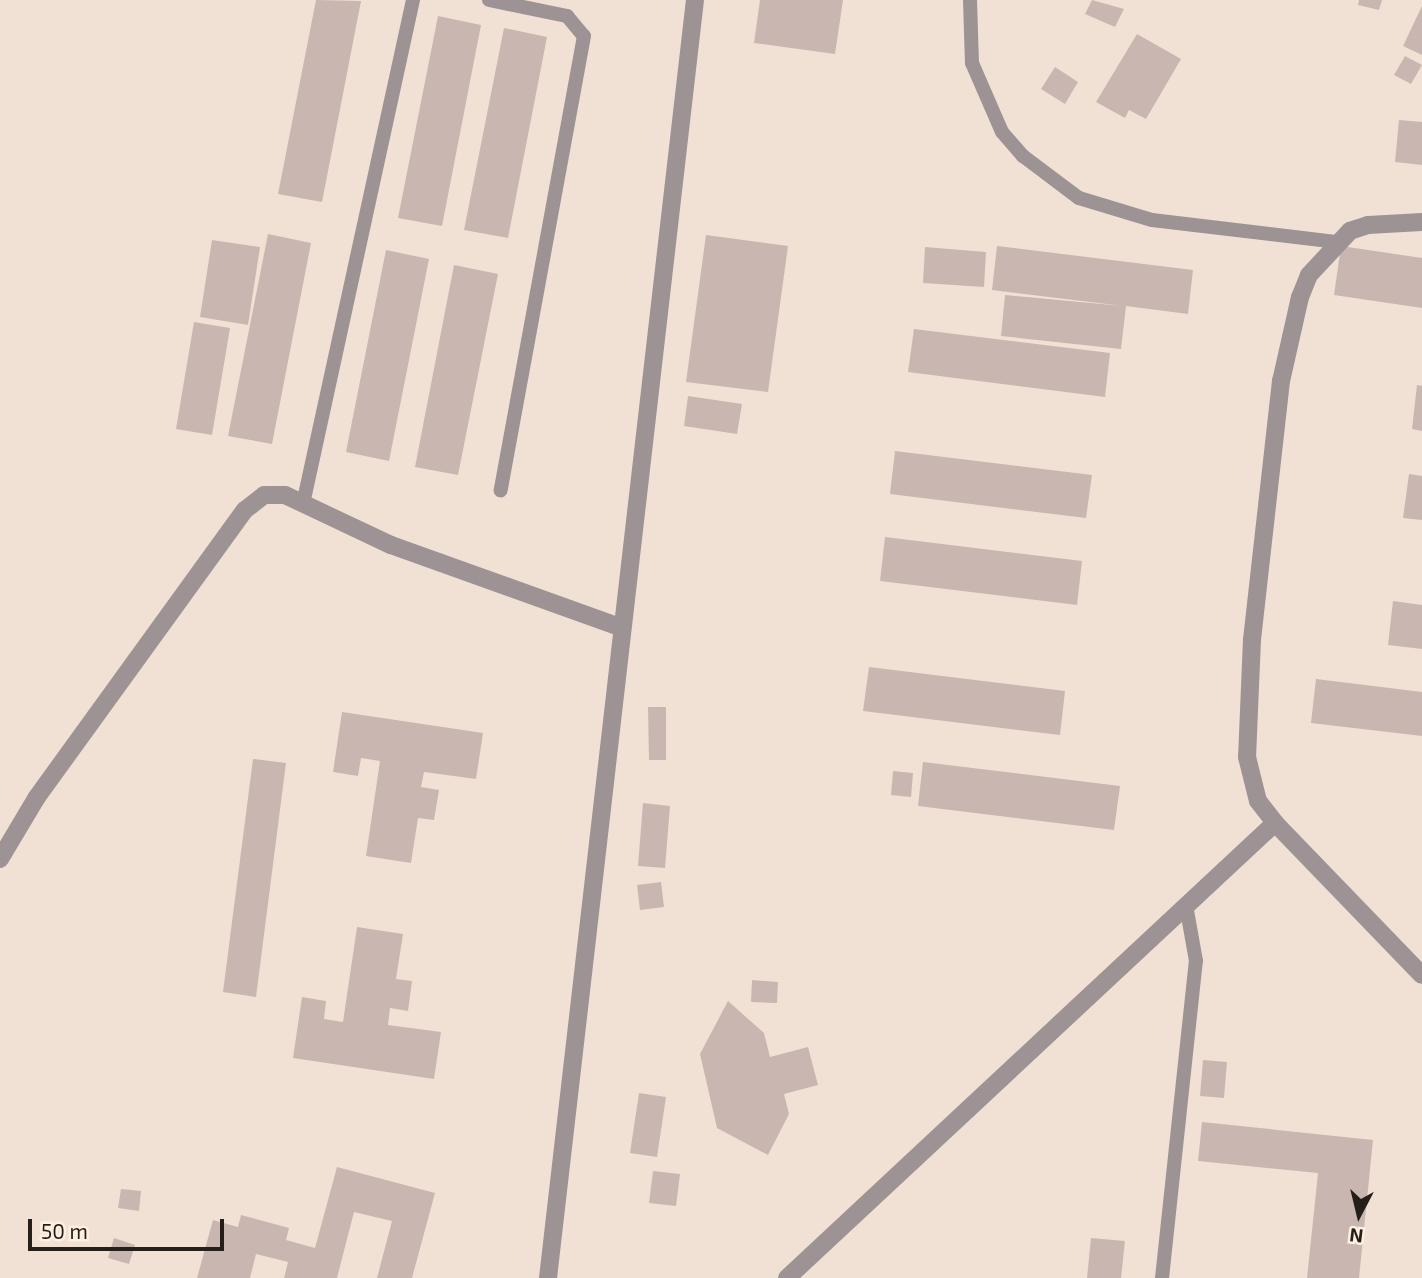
<!DOCTYPE html>
<html>
<head>
<meta charset="utf-8">
<style>
	body { margin:0 }
	#map { position:relative; width:1422px; height:1278px; overflow:hidden; background:#f1e1d4; font-family:"Exo 2",sans-serif }
	div>[style] { position:absolute }
	.building>* { inset:0; background:#cab6b0 }
	.lane>* { height:14px; margin:-7px; padding:0 7px; transform-origin:7px; border-radius:7px; background:#9d9395 }
	.street>* { height:18px; margin:-9px; padding:0 9px; transform-origin:9px; border-radius:9px; background:#9d9395 }
	span { translate:-50% -50%; white-space:nowrap; text-align:center; line-height:1.15; -webkit-text-stroke:6px #ffefe1; paint-order:stroke }
	.north { position:absolute; left:1324px; top:1180px; width:70px; height:70px; -webkit-text-stroke:5px #ffefe1; paint-order:stroke; rotate:187deg; font-size:19px; font-weight:700; line-height:28px; text-align:center; color:#251f1a }
	.north::after { content:''; display:block; margin:auto; width:24px; height:32px; background:#251f1a; clip-path:polygon(50% 0,100% 100%,50% 72%,0 100%) }
	.scale { position:absolute; left:28px; top:1219px; width:196px; height:32px; box-sizing:border-box; border:4px solid #251f1a; border-top:0; padding-left:9px; font-size:21px; line-height:24px; white-space:nowrap; color:#251f1a; -webkit-text-stroke:5px #ffefe1; paint-order:stroke }
</style>
</head>
<body>
<div id="map">
	<div class="building">
		<i style="clip-path:polygon(316px 0,361px 1px,322px 202px,278px 194px)"></i>
		<i style="clip-path:polygon(760px 0,843px 0,835px 54px,754px 43px)"></i>
		<i style="clip-path:polygon(1092px 0,1124px 9px,1115px 27px,1085px 14px)"></i>
		<i style="clip-path:polygon(1359px 0,1382px 0,1379px 10px,1358px 5px)"></i>
		<i style="clip-path:polygon(1422px 6px,1422px 55px,1403px 46px)"></i>
		<i style="clip-path:polygon(438px 16px,481px 25px,442px 226px,398px 218px)"></i>
		<i style="clip-path:polygon(504px 28px,547px 37px,508px 238px,464px 230px)"></i>
		<i style="clip-path:polygon(1137px 34px,1181px 59px,1146px 119px,1129px 110px,1125px 118px,1096px 102px)"></i>
		<i style="clip-path:polygon(1405px 56px,1422px 65px,1411px 84px,1394px 75px)"></i>
		<i style="clip-path:polygon(1055px 67px,1078px 82px,1065px 104px,1041px 89px)"></i>
		<i style="clip-path:polygon(1399px 120px,1422px 122px,1422px 165px,1395px 162px)"></i>
		<i style="clip-path:polygon(268px 234px,311px 243px,272px 444px,228px 436px)"></i>
		<i style="clip-path:polygon(706px 235px,788px 246px,768px 392px,686px 382px)"></i>
		<i style="clip-path:polygon(212px 240px,260px 247px,248px 325px,200px 317px)"></i>
		<i style="clip-path:polygon(997px 246px,1193px 270px,1188px 314px,1126px 306px,1121px 349px,1001px 336px,1005px 295px,1123px 306px,992px 290px)"></i>
		<i style="clip-path:polygon(1341px 246px,1422px 258px,1422px 308px,1334px 295px)"></i>
		<i style="clip-path:polygon(925px 247px,986px 252px,984px 287px,923px 283px)"></i>
		<i style="clip-path:polygon(386px 250px,429px 259px,389px 461px,346px 452px)"></i>
		<i style="clip-path:polygon(454px 265px,498px 274px,458px 475px,415px 467px)"></i>
		<i style="clip-path:polygon(194px 322px,230px 328px,212px 435px,176px 429px)"></i>
		<i style="clip-path:polygon(914px 329px,1110px 353px,1105px 397px,908px 372px)"></i>
		<i style="clip-path:polygon(1417px 385px,1422px 386px,1422px 431px,1412px 429px)"></i>
		<i style="clip-path:polygon(688px 396px,742px 404px,737px 434px,684px 426px)"></i>
		<i style="clip-path:polygon(895px 451px,1092px 475px,1086px 518px,890px 494px)"></i>
		<i style="clip-path:polygon(1409px 474px,1422px 476px,1422px 520px,1403px 518px)"></i>
		<i style="clip-path:polygon(885px 537px,1082px 561px,1077px 605px,880px 581px)"></i>
		<i style="clip-path:polygon(1393px 601px,1422px 605px,1422px 649px,1388px 645px)"></i>
		<i style="clip-path:polygon(869px 667px,1065px 691px,1060px 735px,863px 711px)"></i>
		<i style="clip-path:polygon(1316px 679px,1422px 692px,1422px 736px,1311px 723px)"></i>
		<i style="clip-path:polygon(648px 707px,666px 707px,666px 760px,649px 760px)"></i>
		<i style="clip-path:polygon(342px 712px,483px 733px,476px 779px,424px 772px,421px 787px,439px 790px,434px 820px,418px 818px,411px 863px,366px 856px,380px 761px,361px 758px,358px 776px,333px 772px)"></i>
		<i style="clip-path:polygon(253px 759px,286px 763px,256px 997px,223px 992px)"></i>
		<i style="clip-path:polygon(923px 762px,1120px 786px,1114px 830px,918px 806px)"></i>
		<i style="clip-path:polygon(893px 771px,913px 773px,911px 797px,891px 795px)"></i>
		<i style="clip-path:polygon(643px 803px,670px 806px,665px 868px,638px 866px)"></i>
		<i style="clip-path:polygon(661px 882px,664px 907px,640px 910px,637px 885px)"></i>
		<i style="clip-path:polygon(357px 927px,403px 934px,396px 979px,412px 981px,408px 1011px,390px 1008px,388px 1025px,441px 1032px,434px 1079px,293px 1058px,302px 997px,326px 1001px,324px 1019px,343px 1022px)"></i>
		<i style="clip-path:polygon(752px 980px,778px 982px,777px 1003px,751px 1002px)"></i>
		<i style="clip-path:polygon(728px 1001px,764px 1033px,770px 1057px,808px 1047px,818px 1085px,784px 1094px,789px 1114px,768px 1155px,717px 1128px,700px 1054px)"></i>
		<i style="clip-path:polygon(1203px 1060px,1227px 1062px,1224px 1098px,1200px 1096px)"></i>
		<i style="clip-path:polygon(639px 1093px,666px 1097px,657px 1157px,630px 1153px)"></i>
		<i style="clip-path:polygon(1202px 1122px,1373px 1140px,1359px 1278px,1307px 1278px,1318px 1173px,1198px 1161px)"></i>
		<i style="clip-path:polygon(337px 1167px,435px 1193px,412px 1278px,377px 1278px,392px 1221px,354px 1212px,337px 1278px,284px 1278px,288px 1262px,256px 1254px,250px 1278px,197px 1278px,213px 1220px,238px 1227px,241px 1215px,289px 1228px,286px 1240px,315px 1248px)"></i>
		<i style="clip-path:polygon(653px 1171px,680px 1174px,676px 1206px,649px 1203px)"></i>
		<i style="clip-path:polygon(121px 1189px,141px 1191px,139px 1211px,118px 1208px)"></i>
		<i style="clip-path:polygon(114px 1238px,135px 1245px,129px 1264px,108px 1258px)"></i>
		<i style="clip-path:polygon(1091px 1238px,1125px 1241px,1121px 1278px,1087px 1278px)"></i>
	</div>
	<div class="lane">
		<i style="left:489px;top:0;width:80px;rotate:11.6deg"></i>
		<i style="left:567px;top:16px;width:26px;rotate:50deg"></i>
		<i style="left:584px;top:36px;width:462px;rotate:100.4deg"></i>
		<i style="left:970px;top:0;width:63px;rotate:88.2deg"></i>
		<i style="left:972px;top:63px;width:75px;rotate:66.5deg"></i>
		<i style="left:1002px;top:132px;width:32px;rotate:49deg"></i>
		<i style="left:1023px;top:156px;width:70px;rotate:36.9deg"></i>
		<i style="left:1079px;top:198px;width:76px;rotate:16.8deg"></i>
		<i style="left:1152px;top:220px;width:185px;rotate:6.8deg"></i>
		<i style="left:303px;top:504px;width:516px;rotate:-77.69deg"></i>
		<i style="left:1162px;top:1278px;width:319px;rotate:-83.9deg"></i>
		<i style="left:1196px;top:961px;width:57px;rotate:-100.1deg"></i>
	</div>
	<div class="street">
		<i style="left:1422px;top:222px;width:54px;rotate:176.8deg"></i>
		<i style="left:1368px;top:225px;width:19px;rotate:162deg"></i>
		<i style="left:1350px;top:231px;width:60px;rotate:133deg"></i>
		<i style="left:1309px;top:275px;width:24px;rotate:112deg"></i>
		<i style="left:1300px;top:297px;width:86px;rotate:102.7deg"></i>
		<i style="left:1281px;top:381px;width:260px;rotate:96.4deg"></i>
		<i style="left:1252px;top:639px;width:118px;rotate:92.4deg"></i>
		<i style="left:1247px;top:757px;width:45px;rotate:76deg"></i>
		<i style="left:1258px;top:801px;width:28px;rotate:52deg"></i>
		<i style="left:1275px;top:823px;width:211px;rotate:46deg"></i>
		<i style="left:0;top:859px;width:72px;rotate:-59.2deg"></i>
		<i style="left:37px;top:797px;width:354px;rotate:-54.1deg"></i>
		<i style="left:245px;top:510px;width:24px;rotate:-38deg"></i>
		<i style="left:264px;top:495px;width:21px"></i>
		<i style="left:285px;top:495px;width:117px;rotate:25.3deg"></i>
		<i style="left:391px;top:545px;width:243px;rotate:19.7deg"></i>
		<i style="left:548px;top:1278px;width:1286px;rotate:-83.44deg"></i>
		<i style="left:787px;top:1278px;width:667px;rotate:-43deg"></i>
	</div>
	<div class="north">N</div>
	<div class="scale">50 m</div>
</div>
</body>
</html>
